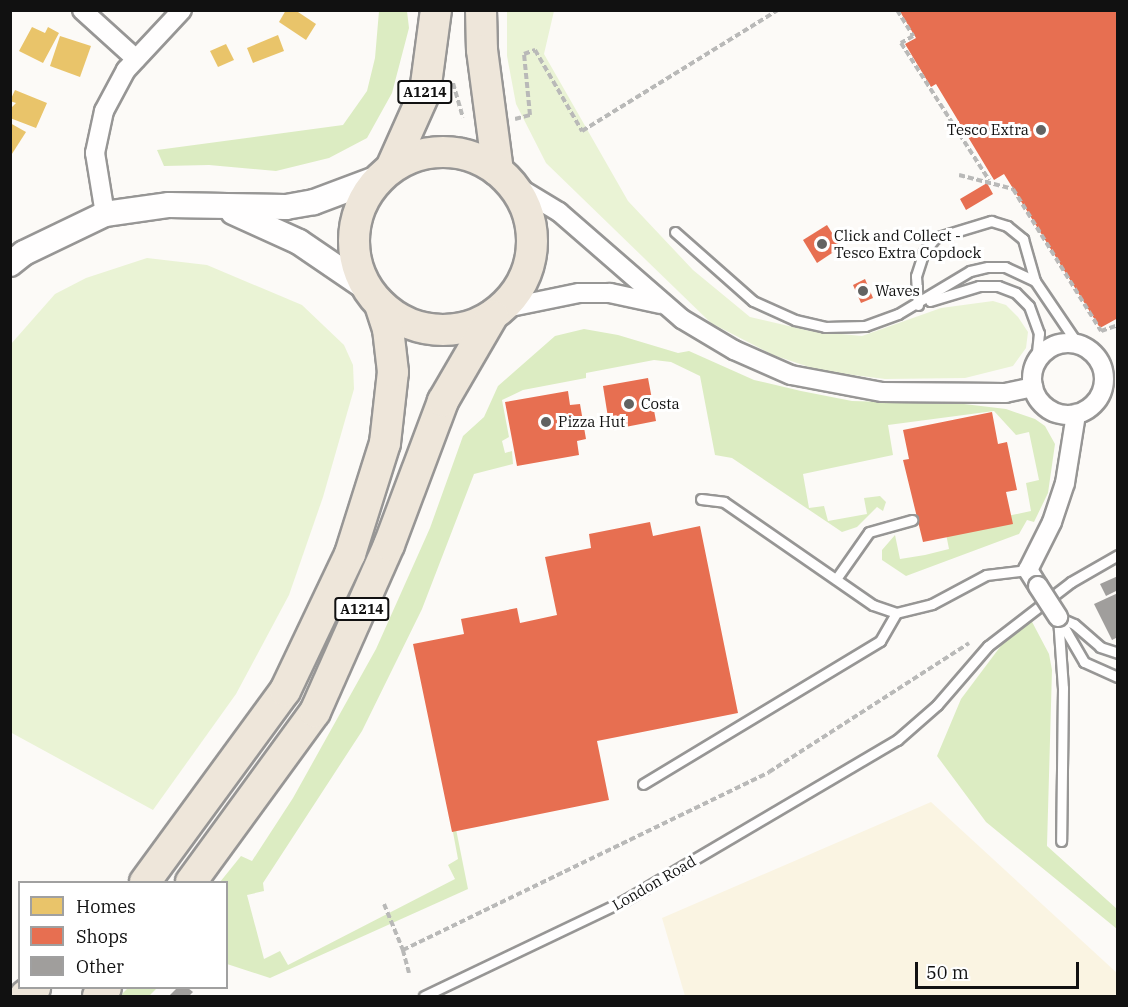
<!DOCTYPE html>
<html>
<head>
<meta charset="utf-8">
<style>
	body { margin:0 }
	#map { position:relative; width:1128px; height:1007px; overflow:hidden; background:#fcfaf7; font-family:"IBM Plex Serif",serif }
	div>[style] { position:absolute }
	.farmland>* { inset:0; background:#faf4e2 }
	.green>* { inset:0; background:#eaf3d5 }
	.forest>* { inset:0; background:#dcecc2 }
	.homes>* { inset:0; background:#e9c46a }
	.shops>* { inset:0; background:#e76f51 }
	.building>* { inset:0; background:#a09e9c }
	.path>* { height:4px; margin-top:-2px; transform-origin:0; background:repeating-linear-gradient(90deg,#b9b9b8 0 6px,transparent 0 9px) }
	.roads { filter:drop-shadow(2px 0 #979695) drop-shadow(-2px 0 #979695) drop-shadow(0 2px #979695) drop-shadow(0 -2px #979695) }
	.service>* { height:9px; margin:-4.5px; padding:0 4.5px; transform-origin:4.5px; border-radius:4.5px; background:#fffefe }
	.minor>* { height:18px; margin:-9px; padding:0 9px; transform-origin:9px; border-radius:9px; background:#fffefe }
	.minor>.ring { margin:-9px; padding:0; box-sizing:content-box; background:none; border:18px solid #fffefe; border-radius:50% }
	.tertiary>* { height:24px; margin:-12px; padding:0 12px; transform-origin:12px; border-radius:12px; background:#fffefe }
	.primary>* { height:30px; margin:-15px; padding:0 15px; transform-origin:15px; border-radius:15px; background:#eee6da }
	.primary>.ring { margin:-15px; padding:0; box-sizing:content-box; background:none; border:30px solid #eee6da; border-radius:50% }
	.bridges { filter:drop-shadow(2px 0 #979695) drop-shadow(-2px 0 #979695) drop-shadow(0 2px #979695) drop-shadow(0 -2px #979695) }
	.minor-bridge>* { height:18px; margin:-9px; padding:0 9px; transform-origin:9px; border-radius:9px; background:#fffefe }
	.dots>* { width:16px; height:16px; translate:-50% -50%; box-sizing:border-box; border:3px solid #fff; border-radius:50% }
	span { translate:-50% -50%; white-space:nowrap; text-align:center; line-height:1.15; -webkit-text-stroke:6px #fff; paint-order:stroke }
	.shield-label span { padding:2px 4px; background:#fff; border:2px solid; border-radius:4px; -webkit-text-stroke-width:0 }
	.shield-label { font-size:14px; color:#111; font-weight:700 }
	.poi-label { font-size:15px; color:#111 }
	.right { translate:-100% -50%; text-align:right }
	.left { translate:0 -50%; text-align:left }
	.street-label { font-size:15px; color:#111 }
	.frame { position:absolute; inset:0; border:12px solid #111; pointer-events:none }
	.legend { position:absolute; left:18px; top:881px; width:210px; height:108px; box-sizing:border-box; background:#fff; border:2px solid #a0a0a0; margin:0; padding:8px 10px; list-style:none; font-size:18px; color:#111 }
	.legend li { display:flex; align-items:center; gap:12px; height:30px }
	.legend b { width:30px; border:2px solid #a0a0a0 }
	.scale { position:absolute; left:915px; top:962px; width:164px; height:27px; box-sizing:border-box; border:3px solid #111; border-top:0; padding-left:8px; font-size:18px; line-height:21px; white-space:nowrap; color:#111; -webkit-text-stroke:4px #fff; paint-order:stroke }
</style>
</head>
<body>
<div id="map">
	<div class="farmland">
		<i style="clip-path:polygon(931px 802px,1117px 973px,1117px 996px,685px 996px,662px 918px)"></i>
	</div>
	<div class="green">
		<i style="clip-path:polygon(507px 11px,554px 11px,544px 54px,628px 201px,693px 270px,750px 317px,810px 331px,862px 336px,941px 308px,993px 301px,1006px 305px,1018px 317px,1028px 332px,1026px 348px,1013px 366px,965px 378px,885px 379px,821px 371px,773px 355px,711px 323px,546px 163px,516px 104px,507px 56px)"></i>
		<i style="clip-path:polygon(147px 258px,207px 265px,302px 305px,344px 345px,353px 365px,354px 389px,323px 497px,289px 595px,236px 694px,153px 810px,10px 732px,11px 344px,55px 294px,86px 278px)"></i>
	</div>
	<div class="forest">
		<i style="clip-path:polygon(379px 11px,407px 11px,409px 28px,392px 93px,367px 138px,329px 158px,276px 171px,209px 165px,164px 166px,157px 150px,343px 125px,367px 91px,375px 58px)"></i>
		<i style="clip-path:polygon(584px 329px,618px 335px,678px 353px,689px 351px,754px 380px,801px 391px,852px 401px,964px 404px,1006px 409px,1035px 419px,1045px 426px,1055px 444px,1048px 493px,1034px 522px,1027px 520px,1019px 534px,906px 576px,882px 560px,882px 550px,895px 535px,900px 559px,925px 555px,949px 549px,945px 529px,1031px 511px,1026px 483px,1039px 480px,1029px 432px,1016px 435px,994px 411px,888px 425px,893px 455px,803px 474px,809px 508px,824px 506px,828px 521px,867px 514px,864px 498px,880px 496px,886px 502px,883px 511px,877px 507px,857px 527px,842px 532px,732px 458px,715px 455px,700px 376px,671px 362px,654px 360px,586px 373px,586px 378px,523px 390px,502px 400px,509px 437px,502px 441px,505px 453px,512px 451px,513px 464px,474px 474px,422px 609px,362px 731px,263px 883px,264px 891px,247px 895px,264px 959px,280px 951px,288px 965px,455px 879px,448px 865px,458px 859px,449px 811px,453px 814px,468px 889px,270px 978px,227px 964px,226px 882px,220px 882px,241px 856px,252px 861px,293px 798px,376px 649px,430px 528px,463px 436px,484px 417px,498px 386px,555px 336px)"></i>
		<i style="clip-path:polygon(1030px 618px,1049px 654px,1052px 670px,1047px 846px,1117px 909px,1117px 929px,986px 822px,937px 756px,961px 699px,1015px 627px)"></i>
		<i style="clip-path:polygon(128px 988px,157px 988px,149px 996px,120px 996px)"></i>
	</div>
	<div class="homes">
		<i style="clip-path:polygon(286px 10px,295px 10px,316px 24px,306px 40px,279px 22px)"></i>
		<i style="clip-path:polygon(32px 27px,45px 33px,48px 27px,59px 33px,43px 63px,19px 51px)"></i>
		<i style="clip-path:polygon(278px 35px,284px 51px,253px 63px,247px 48px)"></i>
		<i style="clip-path:polygon(60px 36px,91px 46px,80px 77px,50px 66px)"></i>
		<i style="clip-path:polygon(226px 44px,234px 60px,218px 67px,210px 51px)"></i>
		<i style="clip-path:polygon(15px 90px,47px 103px,36px 128px,10px 118px,10px 109px,16px 103px,10px 101px)"></i>
		<i style="clip-path:polygon(10px 123px,26px 132px,10px 157px)"></i>
	</div>
	<div class="shops">
		<i style="clip-path:polygon(899px 10px,1118px 10px,1118px 318px,1100px 328px,1004px 174px,994px 180px,936px 84px,931px 87px,905px 44px,916px 38px)"></i>
		<i style="clip-path:polygon(987px 183px,993px 194px,966px 210px,960px 199px)"></i>
		<i style="clip-path:polygon(827px 225px,841px 247px,817px 263px,803px 240px)"></i>
		<i style="clip-path:polygon(865px 279px,873px 298px,861px 303px,853px 285px)"></i>
		<i style="clip-path:polygon(648px 378px,656px 421px,610px 430px,603px 386px)"></i>
		<i style="clip-path:polygon(568px 391px,570px 405px,580px 404px,586px 439px,577px 441px,579px 455px,517px 466px,505px 402px)"></i>
		<i style="clip-path:polygon(992px 412px,998px 444px,1007px 442px,1017px 490px,1006px 492px,1013px 524px,923px 542px,903px 460px,909px 459px,903px 430px)"></i>
		<i style="clip-path:polygon(650px 522px,653px 536px,700px 526px,738px 713px,597px 741px,609px 800px,452px 832px,413px 644px,464px 634px,461px 619px,482px 615px,517px 608px,520px 623px,557px 615px,545px 557px,591px 548px,589px 534px)"></i>
	</div>
	<div class="building">
		<i style="clip-path:polygon(1118px 576px,1118px 590px,1106px 596px,1100px 584px)"></i>
		<i style="clip-path:polygon(1118px 593px,1118px 637px,1112px 640px,1094px 604px)"></i>
		<i style="clip-path:polygon(177px 988px,188px 988px,193px 992px,189px 996px,169px 996px)"></i>
	</div>
	<div class="path">
		<i style="left:897px;top:10px;width:31px;rotate:58deg"></i>
		<i style="left:913px;top:36px;width:14px;rotate:150deg"></i>
		<i style="left:901px;top:43px;width:163px;rotate:57.3deg"></i>
		<i style="left:453px;top:83px;width:36px;rotate:74deg"></i>
		<i style="left:515px;top:119px;width:16px;rotate:-15deg"></i>
		<i style="left:530px;top:115px;width:61px;rotate:-95.6deg"></i>
		<i style="left:524px;top:54px;width:12px;rotate:-20deg"></i>
		<i style="left:535px;top:50px;width:94px;rotate:59.9deg"></i>
		<i style="left:582px;top:131px;width:230px;rotate:-31.7deg"></i>
		<i style="left:959px;top:175px;width:56px;rotate:14.5deg"></i>
		<i style="left:1013px;top:189px;width:167px;rotate:58.2deg"></i>
		<i style="left:1101px;top:331px;width:18px;rotate:-19deg"></i>
		<i style="left:384px;top:904px;width:50px;rotate:67.6deg"></i>
		<i style="left:409px;top:973px;width:24px;rotate:-105deg"></i>
		<i style="left:403px;top:950px;width:407px;rotate:-25.9deg"></i>
		<i style="left:769px;top:772px;width:238px;rotate:-32.8deg"></i>
	</div>
	<div class="roads">
		<div class="service">
			<i style="left:675px;top:232px;width:104px;rotate:41.5deg"></i>
			<i style="left:753px;top:301px;width:46px;rotate:24.3deg"></i>
			<i style="left:795px;top:320px;width:31px;rotate:13deg"></i>
			<i style="left:825px;top:327px;width:40px;rotate:-1.4deg"></i>
			<i style="left:865px;top:326px;width:35px;rotate:-20deg"></i>
			<i style="left:898px;top:314px;width:84px;rotate:-30.8deg"></i>
			<i style="left:970px;top:271px;width:18px;rotate:-13deg"></i>
			<i style="left:988px;top:267px;width:17px"></i>
			<i style="left:1005px;top:267px;width:33px;rotate:25deg"></i>
			<i style="left:930px;top:301px;width:51px;rotate:-17deg"></i>
			<i style="left:979px;top:286px;width:19px"></i>
			<i style="left:998px;top:286px;width:19px;rotate:21deg"></i>
			<i style="left:1016px;top:293px;width:18px;rotate:45deg"></i>
			<i style="left:1029px;top:306px;width:29px;rotate:70deg"></i>
			<i style="left:1039px;top:333px;width:29px;rotate:96deg"></i>
			<i style="left:918px;top:305px;width:29px;rotate:-94deg"></i>
			<i style="left:916px;top:276px;width:25px;rotate:-72deg"></i>
			<i style="left:924px;top:252px;width:18px;rotate:-52deg"></i>
			<i style="left:935px;top:238px;width:59px;rotate:-16.9deg"></i>
			<i style="left:991px;top:221px;width:17px;rotate:17deg"></i>
			<i style="left:1007px;top:226px;width:21px;rotate:39deg"></i>
			<i style="left:1023px;top:239px;width:44px;rotate:74.1deg"></i>
			<i style="left:1035px;top:281px;width:75px;rotate:55.9deg"></i>
			<i style="left:701px;top:499px;width:23px;rotate:7deg"></i>
			<i style="left:724px;top:502px;width:181px;rotate:34.7deg"></i>
			<i style="left:873px;top:605px;width:24px;rotate:19deg"></i>
			<i style="left:896px;top:613px;width:37px;rotate:-14deg"></i>
			<i style="left:932px;top:604px;width:61px;rotate:-28.2deg"></i>
			<i style="left:986px;top:575px;width:42px;rotate:-6.8deg"></i>
			<i style="left:836px;top:579px;width:57px;rotate:-54.9deg"></i>
			<i style="left:869px;top:532px;width:45px;rotate:-15.6deg"></i>
			<i style="left:1058px;top:617px;width:71px;rotate:86deg"></i>
			<i style="left:1063px;top:688px;width:153px;rotate:90.7deg"></i>
			<i style="left:1058px;top:617px;width:17px;rotate:24deg"></i>
			<i style="left:1074px;top:624px;width:35px;rotate:41deg"></i>
			<i style="left:1100px;top:647px;width:19px;rotate:18deg"></i>
			<i style="left:1062px;top:624px;width:44px;rotate:59.9deg"></i>
			<i style="left:1084px;top:662px;width:37px;rotate:24deg"></i>
			<i style="left:643px;top:784px;width:277px;rotate:-31.1deg"></i>
			<i style="left:880px;top:641px;width:32px;rotate:-60deg"></i>
			<i style="left:424px;top:996px;width:223px;rotate:-25.5deg"></i>
			<i style="left:625px;top:900px;width:316px;rotate:-30.5deg"></i>
			<i style="left:897px;top:740px;width:53px;rotate:-41.2deg"></i>
			<i style="left:937px;top:705px;width:78px;rotate:-49.2deg"></i>
			<i style="left:988px;top:646px;width:105px;rotate:-37.6deg"></i>
			<i style="left:1071px;top:582px;width:54px;rotate:-29.9deg"></i>
		</div>
		<div class="minor">
			<i style="left:82px;top:10px;width:73px;rotate:42.2deg"></i>
			<i style="left:511px;top:183px;width:56px;rotate:31.1deg"></i>
			<i style="left:559px;top:212px;width:163px;rotate:41deg"></i>
			<i style="left:682px;top:319px;width:61px;rotate:30.8deg"></i>
			<i style="left:734px;top:350px;width:62px;rotate:23.7deg"></i>
			<i style="left:791px;top:375px;width:93px;rotate:10.6deg"></i>
			<i style="left:882px;top:392px;width:123px;rotate:0.5deg"></i>
			<i style="left:1005px;top:393px;width:29px;rotate:-12deg"></i>
			<i style="left:105px;top:214px;width:62px;rotate:-99.3deg"></i>
			<i style="left:95px;top:153px;width:43px;rotate:-77.9deg"></i>
			<i style="left:104px;top:111px;width:47px;rotate:-61.8deg"></i>
			<i style="left:126px;top:70px;width:82px;rotate:-47deg"></i>
			<i style="left:501px;top:309px;width:80px;rotate:-11.6deg"></i>
			<i style="left:579px;top:293px;width:31px"></i>
			<i style="left:610px;top:293px;width:52px;rotate:12.2deg"></i>
			<i class="ring" style="left:1032px;top:343px;width:54px;height:54px"></i>
			<i style="left:1038px;top:586px;width:19px;rotate:-122deg"></i>
			<i style="left:1028px;top:570px;width:54px;rotate:-63.4deg"></i>
			<i style="left:1052px;top:522px;width:41px;rotate:-71.6deg"></i>
			<i style="left:1065px;top:483px;width:70px;rotate:-80.9deg"></i>
		</div>
		<div class="tertiary">
			<i style="left:233px;top:212px;width:72px;rotate:24.4deg"></i>
			<i style="left:299px;top:242px;width:83px;rotate:34.3deg"></i>
			<i style="left:10px;top:264px;width:18px;rotate:-38deg"></i>
			<i style="left:24px;top:253px;width:90px;rotate:-25.7deg"></i>
			<i style="left:105px;top:214px;width:65px;rotate:-8deg"></i>
			<i style="left:169px;top:205px;width:117px;rotate:1deg"></i>
			<i style="left:286px;top:207px;width:28px;rotate:-10deg"></i>
			<i style="left:314px;top:202px;width:72px;rotate:-20.5deg"></i>
		</div>
		<div class="primary">
			<i style="left:481px;top:10px;width:40px;rotate:88.6deg"></i>
			<i style="left:482px;top:50px;width:122px;rotate:82.5deg"></i>
			<i class="ring" style="left:354px;top:152px;width:148px;height:148px"></i>
			<i style="left:391px;top:168px;width:83px;rotate:-65.9deg"></i>
			<i style="left:425px;top:92px;width:83px;rotate:-82.4deg"></i>
			<i style="left:145px;top:882px;width:237px;rotate:-53.8deg"></i>
			<i style="left:285px;top:691px;width:152px;rotate:-64.6deg"></i>
			<i style="left:350px;top:554px;width:116px;rotate:-72.5deg"></i>
			<i style="left:385px;top:443px;width:71px;rotate:-83.6deg"></i>
			<i style="left:393px;top:372px;width:43px;rotate:-96.6deg"></i>
			<i style="left:388px;top:329px;width:26px;rotate:-108deg"></i>
			<i style="left:191px;top:882px;width:210px;rotate:-53.9deg"></i>
			<i style="left:315px;top:712px;width:183px;rotate:-66.1deg"></i>
			<i style="left:389px;top:545px;width:154px;rotate:-69.4deg"></i>
			<i style="left:443px;top:401px;width:99px;rotate:-59.8deg"></i>
			<i style="left:25px;top:996px;width:13px;rotate:-39deg"></i>
			<i style="left:98px;top:996px;width:11px;rotate:-45deg"></i>
		</div>
	</div>
	<div class="bridges">
		<div class="minor-bridge">
			<i style="left:1038px;top:586px;width:37px;rotate:57deg"></i>
		</div>
	</div>
	<div class="dots">
		<i style="left:1041px;top:130px;background:#636362"></i>
		<i style="left:822px;top:244px;background:#636362"></i>
		<i style="left:863px;top:291px;background:#636362"></i>
		<i style="left:629px;top:404px;background:#636362"></i>
		<i style="left:546px;top:422px;background:#636362"></i>
	</div>
	<div class="shield-label">
		<span style="left:425px;top:92px">A1214</span>
		<span style="left:362px;top:609px">A1214</span>
	</div>
	<div class="poi-label">
		<span class="right" style="left:1029px;top:130px">Tesco Extra</span>
		<span class="left" style="left:834px;top:244px">Click and Collect -<br>Tesco Extra Copdock</span>
		<span class="left" style="left:875px;top:291px">Waves</span>
		<span class="left" style="left:641px;top:404px">Costa</span>
		<span class="left" style="left:558px;top:422px">Pizza Hut</span>
	</div>
	<div class="street-label">
		<span style="left:654px;top:883px;rotate:-30deg">London Road</span>
	</div>
	<div class="frame"></div>
	<ul class="legend">
	<li><b style="height:16px;background:#e9c46a"></b>Homes</li>
	<li><b style="height:16px;background:#e76f51"></b>Shops</li>
	<li><b style="height:16px;background:#a09e9c"></b>Other</li>
	</ul>
	<div class="scale">50 m</div>
</div>
</body>
</html>
